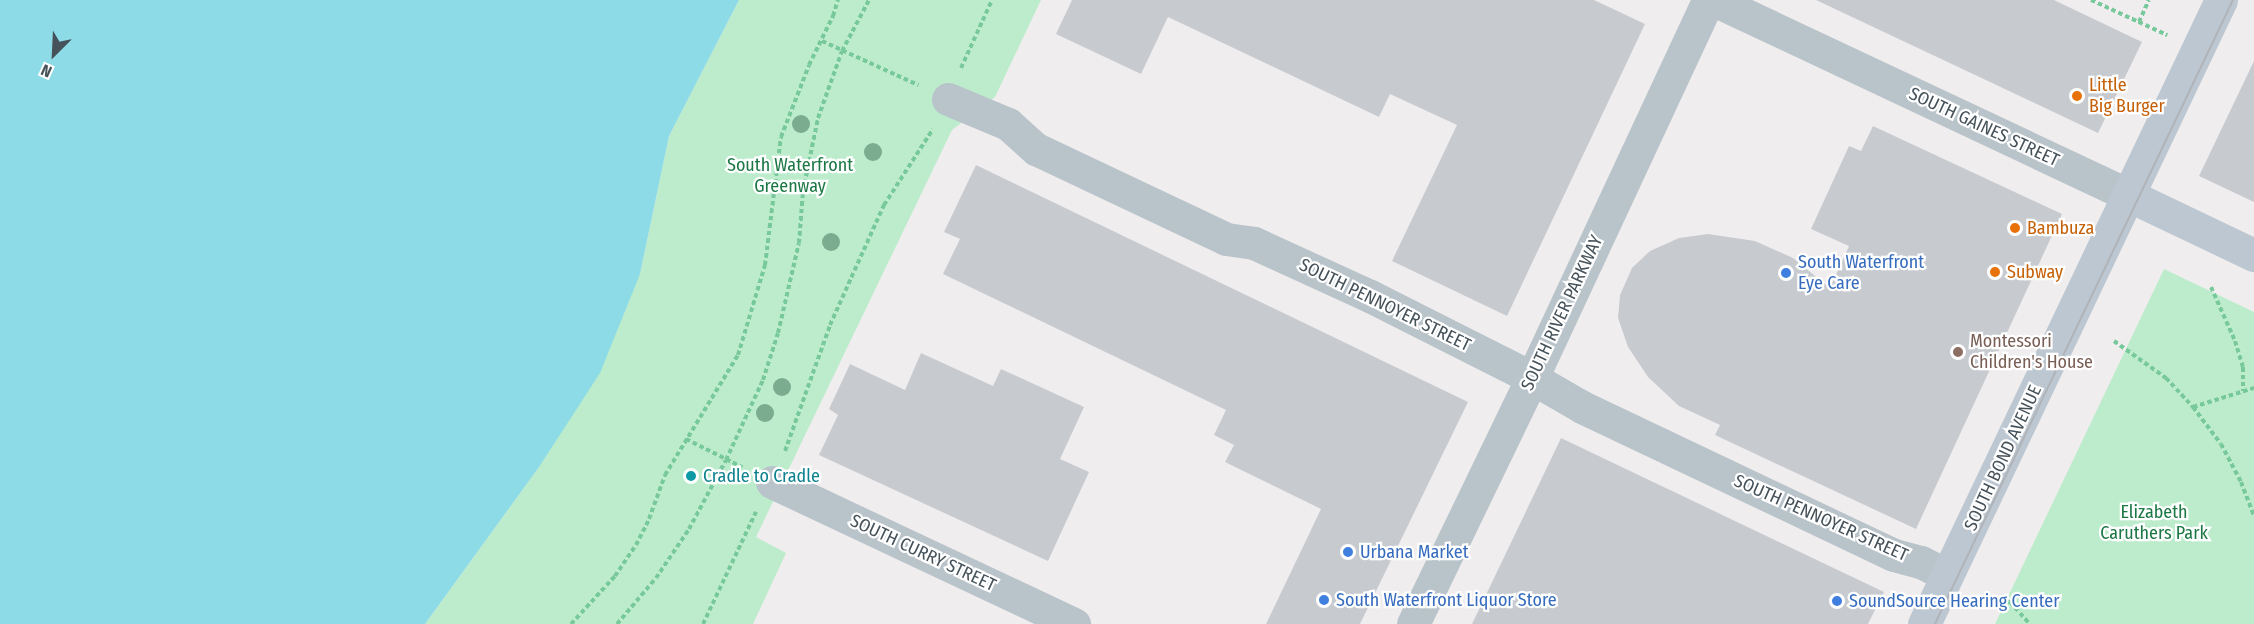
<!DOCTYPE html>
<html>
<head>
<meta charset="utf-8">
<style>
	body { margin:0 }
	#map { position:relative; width:2254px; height:624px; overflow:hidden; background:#f0edee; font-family:"Fira Sans Condensed",sans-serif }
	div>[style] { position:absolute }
	.green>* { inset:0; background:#bdeccc }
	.water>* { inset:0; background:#8cdbe7 }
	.building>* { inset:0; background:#c7cbd0 }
	.path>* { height:4px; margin-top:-2px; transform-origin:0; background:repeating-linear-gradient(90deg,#77c89a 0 4.5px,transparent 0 7.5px) }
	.street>* { height:33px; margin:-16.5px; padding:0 16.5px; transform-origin:16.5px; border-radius:16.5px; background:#b9c3ca }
	.secondary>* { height:33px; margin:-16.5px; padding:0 16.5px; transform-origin:16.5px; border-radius:16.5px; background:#bcc7d1 }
	.tram>* { height:1.5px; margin:-0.75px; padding:0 0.75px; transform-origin:0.75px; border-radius:0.75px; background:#b0b3b7 }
	.trees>* { width:18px; height:18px; margin:-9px; border-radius:50%; background:#7bac90 }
	.dots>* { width:16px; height:16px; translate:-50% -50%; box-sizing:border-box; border:3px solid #fff; border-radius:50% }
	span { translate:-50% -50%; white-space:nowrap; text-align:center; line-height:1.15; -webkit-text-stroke:4.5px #fff; paint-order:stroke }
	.food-label { font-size:18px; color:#c56008 }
	.left { translate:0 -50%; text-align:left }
	.street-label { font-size:18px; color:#46525a }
	.park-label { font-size:18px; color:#1b7743 }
	.shop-label { font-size:18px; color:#366cbe }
	.education-label { font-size:18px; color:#785e54 }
	.culture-label { font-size:18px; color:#0d838f }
	.north { position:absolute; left:24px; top:24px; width:60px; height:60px; -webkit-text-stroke:4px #fff; paint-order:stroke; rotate:204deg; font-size:16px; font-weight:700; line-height:24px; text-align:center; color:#46525a }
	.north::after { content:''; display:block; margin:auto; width:21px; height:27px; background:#46525a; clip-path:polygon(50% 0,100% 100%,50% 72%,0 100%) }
</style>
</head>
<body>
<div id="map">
	<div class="green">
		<i style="clip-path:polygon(739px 0,1041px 0,995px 97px,952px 130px,756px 537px,786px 553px,753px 624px,425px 624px,539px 467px,640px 274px,669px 136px)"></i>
		<i style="clip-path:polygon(2164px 269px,2254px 312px,2254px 624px,1995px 624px)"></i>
	</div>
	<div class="water">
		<i style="clip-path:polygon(0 0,739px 0,669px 136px,640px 274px,600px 373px,539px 467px,425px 624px,0 624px)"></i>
	</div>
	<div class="building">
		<i style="clip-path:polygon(1072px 0,1594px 0,1645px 24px,1507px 316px,1392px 261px,1457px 125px,1390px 94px,1379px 117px,1168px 17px,1141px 74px,1056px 34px)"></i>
		<i style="clip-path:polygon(1816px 0,2054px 0,2142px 42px,2098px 133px)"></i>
		<i style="clip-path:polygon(2254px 61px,2254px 202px,2199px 176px)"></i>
		<i style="clip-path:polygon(1873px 126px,2062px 214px,1916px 529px,1715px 435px,1720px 425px,1679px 406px,1648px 377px,1628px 347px,1618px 318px,1620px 295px,1632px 268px,1650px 251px,1679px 238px,1708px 234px,1755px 241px,1793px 258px,1830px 288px,1849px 246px,1811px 229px,1849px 146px,1861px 151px)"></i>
		<i style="clip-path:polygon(976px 165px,1468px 402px,1360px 624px,1266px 624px,1321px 509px,1225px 462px,1234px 445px,1214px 435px,1226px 410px,943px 274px,960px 239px,944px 232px)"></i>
		<i style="clip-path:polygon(921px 353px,993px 386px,1001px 369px,1084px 407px,1060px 459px,1089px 472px,1048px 561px,819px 455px,838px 415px,829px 409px,850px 364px,905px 390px)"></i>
		<i style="clip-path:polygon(1561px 438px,1884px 592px,1868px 624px,1472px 624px)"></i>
	</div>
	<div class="path">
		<i style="left:2091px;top:0;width:84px;rotate:24.7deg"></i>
		<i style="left:2139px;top:22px;width:24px;rotate:-66deg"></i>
		<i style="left:822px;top:41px;width:106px;rotate:24.6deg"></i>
		<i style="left:961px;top:68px;width:75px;rotate:-65.5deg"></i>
		<i style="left:2211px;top:287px;width:59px;rotate:66deg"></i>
		<i style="left:2235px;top:341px;width:27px;rotate:73deg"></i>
		<i style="left:2243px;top:367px;width:24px;rotate:90deg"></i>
		<i style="left:2114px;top:341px;width:64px;rotate:35.4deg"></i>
		<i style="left:2166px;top:378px;width:40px;rotate:47deg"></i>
		<i style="left:2193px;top:407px;width:46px;rotate:52.9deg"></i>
		<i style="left:2221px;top:444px;width:43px;rotate:62.2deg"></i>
		<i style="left:2241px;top:482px;width:36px;rotate:69deg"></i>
		<i style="left:2193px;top:407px;width:64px;rotate:-17.3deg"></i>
		<i style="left:686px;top:439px;width:63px;rotate:26.6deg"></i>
		<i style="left:785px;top:451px;width:134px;rotate:-70.3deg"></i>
		<i style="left:830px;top:325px;width:132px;rotate:-65.8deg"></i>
		<i style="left:884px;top:205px;width:90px;rotate:-57.2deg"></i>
		<i style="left:1992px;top:597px;width:19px;rotate:16deg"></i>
		<i style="left:2010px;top:602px;width:30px;rotate:48deg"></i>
		<i style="left:571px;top:624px;width:65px;rotate:-47.5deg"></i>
		<i style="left:615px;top:576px;width:37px;rotate:-56deg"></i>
		<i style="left:636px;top:545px;width:29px;rotate:-63deg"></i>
		<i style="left:649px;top:519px;width:47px;rotate:-70deg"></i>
		<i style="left:665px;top:475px;width:140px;rotate:-58.7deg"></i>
		<i style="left:738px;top:355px;width:94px;rotate:-73.3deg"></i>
		<i style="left:765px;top:265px;width:129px;rotate:-82.9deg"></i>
		<i style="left:781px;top:137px;width:77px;rotate:-68.7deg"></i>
		<i style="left:809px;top:65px;width:55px;rotate:-63.9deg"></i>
		<i style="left:833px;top:16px;width:17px;rotate:-73deg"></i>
		<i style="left:617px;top:624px;width:60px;rotate:-49.7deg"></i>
		<i style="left:656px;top:578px;width:59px;rotate:-56deg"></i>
		<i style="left:689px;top:529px;width:78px;rotate:-61.8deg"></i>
		<i style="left:726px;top:460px;width:88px;rotate:-65.2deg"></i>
		<i style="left:763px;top:380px;width:49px;rotate:-72.3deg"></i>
		<i style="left:778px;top:333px;width:92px;rotate:-76.9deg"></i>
		<i style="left:799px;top:243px;width:52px;rotate:-85.6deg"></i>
		<i style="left:803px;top:191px;width:75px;rotate:-78.4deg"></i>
		<i style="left:818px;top:118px;width:71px;rotate:-70.3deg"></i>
		<i style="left:842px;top:51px;width:58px;rotate:-62.1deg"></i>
		<i style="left:703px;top:624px;width:124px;rotate:-64.7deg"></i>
	</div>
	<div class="street">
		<i style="left:1714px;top:0;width:458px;rotate:25.2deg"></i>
		<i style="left:948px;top:99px;width:65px;rotate:22.6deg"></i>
		<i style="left:1008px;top:124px;width:38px;rotate:42deg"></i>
		<i style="left:1036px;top:149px;width:210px;rotate:25.3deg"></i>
		<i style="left:1226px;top:239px;width:28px;rotate:8deg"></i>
		<i style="left:1254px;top:243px;width:128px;rotate:24.6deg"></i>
		<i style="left:1370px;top:296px;width:182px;rotate:26.8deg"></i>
		<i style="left:1532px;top:378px;width:58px;rotate:30.1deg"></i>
		<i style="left:1582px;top:407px;width:345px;rotate:25.4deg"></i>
		<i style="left:1894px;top:555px;width:28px;rotate:15deg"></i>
		<i style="left:1921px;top:562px;width:29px;rotate:27deg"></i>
		<i style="left:772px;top:482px;width:334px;rotate:25.2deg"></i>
		<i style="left:1413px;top:624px;width:273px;rotate:-64.2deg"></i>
		<i style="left:1532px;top:378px;width:417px;rotate:-65deg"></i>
	</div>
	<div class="secondary">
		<i style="left:2128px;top:195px;width:140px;rotate:25.5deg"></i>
		<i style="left:1924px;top:624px;width:691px;rotate:-64.55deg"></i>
	</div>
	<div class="tram">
		<i style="left:1935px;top:624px;width:692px;rotate:-64.47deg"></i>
	</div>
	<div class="trees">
		<i style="left:801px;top:124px"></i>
		<i style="left:873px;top:152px"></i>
		<i style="left:831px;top:242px"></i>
		<i style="left:782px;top:387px"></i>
		<i style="left:765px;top:413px"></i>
	</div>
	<div class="dots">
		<i style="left:2077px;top:96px;background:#e8710a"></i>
		<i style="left:2015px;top:228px;background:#e8710a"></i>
		<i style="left:1995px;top:272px;background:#e8710a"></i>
		<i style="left:1786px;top:273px;background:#3f7fe0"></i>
		<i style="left:1958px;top:352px;background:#8d6e63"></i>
		<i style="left:691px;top:476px;background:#0f9aa8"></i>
		<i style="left:1348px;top:552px;background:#3f7fe0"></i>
		<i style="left:1324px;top:600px;background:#3f7fe0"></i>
		<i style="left:1837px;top:601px;background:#3f7fe0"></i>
	</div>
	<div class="food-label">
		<span class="left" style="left:2089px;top:96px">Little<br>Big Burger</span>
		<span class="left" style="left:2027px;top:228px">Bambuza</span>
		<span class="left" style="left:2007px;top:272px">Subway</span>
	</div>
	<div class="street-label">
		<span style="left:1984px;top:127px;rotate:25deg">SOUTH GAINES STREET</span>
		<span style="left:1385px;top:305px;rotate:26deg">SOUTH PENNOYER STREET</span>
		<span style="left:1562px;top:313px;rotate:-65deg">SOUTH RIVER PARKWAY</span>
		<span style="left:2003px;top:458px;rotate:-65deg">SOUTH BOND AVENUE</span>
		<span style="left:1821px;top:518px;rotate:24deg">SOUTH PENNOYER STREET</span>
		<span style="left:923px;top:553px;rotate:25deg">SOUTH CURRY STREET</span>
	</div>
	<div class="park-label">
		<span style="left:790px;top:176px">South Waterfront<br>Greenway</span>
		<span style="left:2154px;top:523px">Elizabeth<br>Caruthers Park</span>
	</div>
	<div class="shop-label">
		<span class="left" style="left:1798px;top:273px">South Waterfront<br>Eye Care</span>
		<span class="left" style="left:1360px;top:552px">Urbana Market</span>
		<span class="left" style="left:1336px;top:600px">South Waterfront Liquor Store</span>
		<span class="left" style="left:1849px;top:601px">SoundSource Hearing Center</span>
	</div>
	<div class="education-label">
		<span class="left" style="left:1970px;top:352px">Montessori<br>Children's House</span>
	</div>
	<div class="culture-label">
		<span class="left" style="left:703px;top:476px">Cradle to Cradle</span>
	</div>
	<div class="north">N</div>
</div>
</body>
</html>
